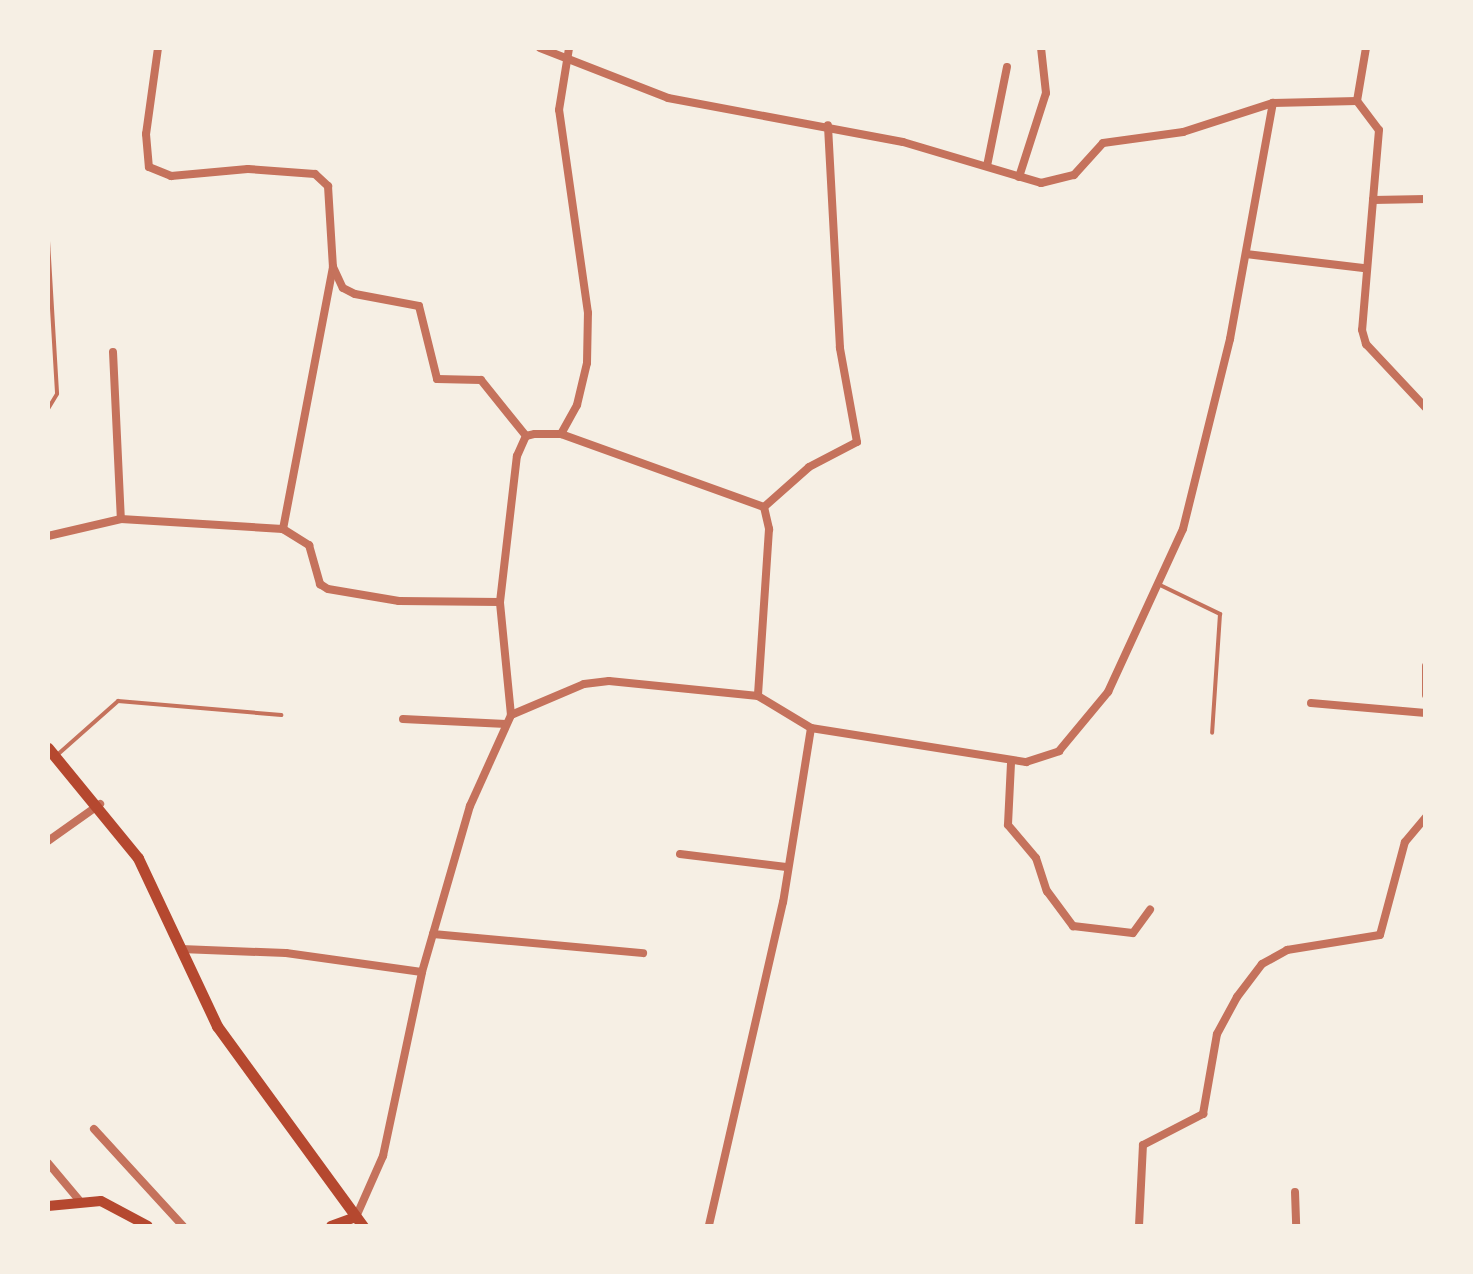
<!DOCTYPE html>
<html>
<head>
<meta charset="utf-8">
<style>
	body { margin:0 }
	#map { position:relative; width:1473px; height:1274px; overflow:hidden; background:#f6efe4; font-family:"Varela Round",sans-serif }
	div>[style] { position:absolute }
	.service>* { height:4px; margin:-2px; padding:0 2px; transform-origin:2px; border-radius:2px; background:#c5725c }
	.minor>* { height:8px; margin:-4px; padding:0 4px; transform-origin:4px; border-radius:4px; background:#c5725c }
	.secondary>* { height:10px; margin:-5px; padding:0 5px; transform-origin:5px; border-radius:5px; background:#b5482f }
	.primary>* { height:11px; margin:-5.5px; padding:0 5.5px; transform-origin:5.5px; border-radius:5.5px; background:#b5482f }
	span { translate:-50% -50%; white-space:nowrap; text-align:center; line-height:1.15; -webkit-text-stroke:10px #f6efe4; paint-order:stroke }
	.frame { position:absolute; inset:0; border:50px solid #f6efe4; pointer-events:none }
</style>
</head>
<body>
<div id="map">
	<div class="service">
		<i style="left:48px;top:241px;width:153px;rotate:86.6deg"></i>
		<i style="left:57px;top:394px;width:17px;rotate:121deg"></i>
		<i style="left:1160px;top:585px;width:67px;rotate:25.8deg"></i>
		<i style="left:1220px;top:614px;width:119px;rotate:93.8deg"></i>
		<i style="left:56px;top:756px;width:83px;rotate:-41.6deg"></i>
		<i style="left:118px;top:701px;width:164px;rotate:4.9deg"></i>
	</div>
	<div class="minor">
		<i style="left:158px;top:48px;width:87px;rotate:97.9deg"></i>
		<i style="left:146px;top:134px;width:33px;rotate:85deg"></i>
		<i style="left:149px;top:167px;width:24px;rotate:22deg"></i>
		<i style="left:171px;top:176px;width:77px;rotate:-5.2deg"></i>
		<i style="left:248px;top:169px;width:67px;rotate:4.3deg"></i>
		<i style="left:315px;top:174px;width:18px;rotate:43deg"></i>
		<i style="left:328px;top:186px;width:81px;rotate:86.5deg"></i>
		<i style="left:333px;top:267px;width:267px;rotate:100.8deg"></i>
		<i style="left:540px;top:48px;width:137px;rotate:21.3deg"></i>
		<i style="left:668px;top:98px;width:239px;rotate:10.6deg"></i>
		<i style="left:903px;top:142px;width:144px;rotate:16.5deg"></i>
		<i style="left:1041px;top:183px;width:34px;rotate:-14deg"></i>
		<i style="left:1074px;top:175px;width:43px;rotate:-47.8deg"></i>
		<i style="left:1103px;top:143px;width:81px;rotate:-7.8deg"></i>
		<i style="left:1183px;top:132px;width:95px;rotate:-17.9deg"></i>
		<i style="left:1273px;top:103px;width:84px;rotate:-1.4deg"></i>
		<i style="left:1357px;top:101px;width:36px;rotate:53deg"></i>
		<i style="left:1379px;top:130px;width:70px;rotate:94.9deg"></i>
		<i style="left:1373px;top:200px;width:53px;rotate:-1.1deg"></i>
		<i style="left:1357px;top:101px;width:54px;rotate:-80.4deg"></i>
		<i style="left:987px;top:166px;width:101px;rotate:-78.6deg"></i>
		<i style="left:1019px;top:177px;width:88px;rotate:-72.2deg"></i>
		<i style="left:1046px;top:93px;width:45px;rotate:-96.3deg"></i>
		<i style="left:1373px;top:200px;width:130px;rotate:94.8deg"></i>
		<i style="left:1362px;top:330px;width:15px;rotate:74deg"></i>
		<i style="left:1366px;top:344px;width:88px;rotate:46.8deg"></i>
		<i style="left:1246px;top:254px;width:118px;rotate:6.8deg"></i>
		<i style="left:333px;top:267px;width:23px;rotate:65deg"></i>
		<i style="left:343px;top:288px;width:13px;rotate:27deg"></i>
		<i style="left:355px;top:294px;width:65px;rotate:10.6deg"></i>
		<i style="left:419px;top:306px;width:75px;rotate:76.1deg"></i>
		<i style="left:437px;top:379px;width:44px;rotate:1.3deg"></i>
		<i style="left:481px;top:380px;width:72px;rotate:51.2deg"></i>
		<i style="left:113px;top:352px;width:167px;rotate:87.3deg"></i>
		<i style="left:561px;top:434px;width:33px;rotate:-61deg"></i>
		<i style="left:577px;top:405px;width:43px;rotate:-76.6deg"></i>
		<i style="left:587px;top:363px;width:50px;rotate:-88.9deg"></i>
		<i style="left:588px;top:313px;width:205px;rotate:-98.1deg"></i>
		<i style="left:559px;top:110px;width:63px;rotate:-80.8deg"></i>
		<i style="left:764px;top:507px;width:60px;rotate:-41.6deg"></i>
		<i style="left:809px;top:467px;width:54px;rotate:-27.5deg"></i>
		<i style="left:857px;top:442px;width:96px;rotate:-100.3deg"></i>
		<i style="left:840px;top:348px;width:223px;rotate:-93.1deg"></i>
		<i style="left:48px;top:536px;width:75px;rotate:-13.1deg"></i>
		<i style="left:121px;top:519px;width:162px;rotate:3.5deg"></i>
		<i style="left:283px;top:529px;width:31px;rotate:32deg"></i>
		<i style="left:309px;top:545px;width:41px;rotate:74.2deg"></i>
		<i style="left:320px;top:584px;width:9px;rotate:32deg"></i>
		<i style="left:328px;top:589px;width:72px;rotate:9.6deg"></i>
		<i style="left:399px;top:601px;width:101px;rotate:0.6deg"></i>
		<i style="left:1426px;top:666px;width:29px;rotate:90deg"></i>
		<i style="left:1311px;top:703px;width:115px;rotate:5deg"></i>
		<i style="left:511px;top:715px;width:114px;rotate:-95.6deg"></i>
		<i style="left:500px;top:602px;width:147px;rotate:-83.4deg"></i>
		<i style="left:517px;top:456px;width:22px;rotate:-66deg"></i>
		<i style="left:526px;top:436px;width:9px;rotate:-13deg"></i>
		<i style="left:535px;top:434px;width:26px"></i>
		<i style="left:561px;top:434px;width:216px;rotate:19.8deg"></i>
		<i style="left:764px;top:507px;width:23px;rotate:77deg"></i>
		<i style="left:769px;top:529px;width:167px;rotate:93.8deg"></i>
		<i style="left:403px;top:719px;width:103px;rotate:2.8deg"></i>
		<i style="left:811px;top:728px;width:218px;rotate:9deg"></i>
		<i style="left:1026px;top:762px;width:35px;rotate:-18deg"></i>
		<i style="left:1059px;top:751px;width:77px;rotate:-50.3deg"></i>
		<i style="left:1108px;top:692px;width:179px;rotate:-65.3deg"></i>
		<i style="left:1183px;top:529px;width:196px;rotate:-76.1deg"></i>
		<i style="left:1230px;top:339px;width:240px;rotate:-79.7deg"></i>
		<i style="left:1011px;top:763px;width:62px;rotate:92.8deg"></i>
		<i style="left:1008px;top:825px;width:43px;rotate:49.7deg"></i>
		<i style="left:1036px;top:858px;width:35px;rotate:72deg"></i>
		<i style="left:1047px;top:891px;width:44px;rotate:53.4deg"></i>
		<i style="left:1073px;top:926px;width:60px;rotate:6.7deg"></i>
		<i style="left:1133px;top:933px;width:29px;rotate:-54deg"></i>
		<i style="left:48px;top:841px;width:64px;rotate:-35.4deg"></i>
		<i style="left:680px;top:854px;width:107px;rotate:7deg"></i>
		<i style="left:433px;top:934px;width:211px;rotate:5.2deg"></i>
		<i style="left:181px;top:949px;width:105px;rotate:2.2deg"></i>
		<i style="left:286px;top:953px;width:137px;rotate:8deg"></i>
		<i style="left:94px;top:1129px;width:132px;rotate:47.5deg"></i>
		<i style="left:48px;top:1163px;width:48px;rotate:50deg"></i>
		<i style="left:1295px;top:1192px;width:34px;rotate:88deg"></i>
		<i style="left:356px;top:1217px;width:67px;rotate:-66.1deg"></i>
		<i style="left:383px;top:1156px;width:188px;rotate:-78deg"></i>
		<i style="left:422px;top:972px;width:173px;rotate:-73.9deg"></i>
		<i style="left:470px;top:806px;width:100px;rotate:-65.7deg"></i>
		<i style="left:511px;top:715px;width:79px;rotate:-23deg"></i>
		<i style="left:584px;top:684px;width:25px;rotate:-7deg"></i>
		<i style="left:609px;top:681px;width:150px;rotate:5.7deg"></i>
		<i style="left:758px;top:696px;width:62px;rotate:31.1deg"></i>
		<i style="left:811px;top:728px;width:176px;rotate:99.1deg"></i>
		<i style="left:783px;top:902px;width:332px;rotate:102.9deg"></i>
		<i style="left:1139px;top:1226px;width:81px;rotate:-87.2deg"></i>
		<i style="left:1143px;top:1145px;width:68px;rotate:-27.3deg"></i>
		<i style="left:1203px;top:1114px;width:81px;rotate:-80.1deg"></i>
		<i style="left:1217px;top:1034px;width:42px;rotate:-61.6deg"></i>
		<i style="left:1237px;top:997px;width:41px;rotate:-52.9deg"></i>
		<i style="left:1262px;top:964px;width:29px;rotate:-29deg"></i>
		<i style="left:1287px;top:950px;width:94px;rotate:-9.2deg"></i>
		<i style="left:1380px;top:935px;width:96px;rotate:-75deg"></i>
		<i style="left:1405px;top:842px;width:33px;rotate:-50deg"></i>
	</div>
	<div class="secondary">
		<i style="left:48px;top:1206px;width:53px;rotate:-5.4deg"></i>
		<i style="left:101px;top:1201px;width:53px;rotate:28deg"></i>
		<i style="left:331px;top:1226px;width:27px;rotate:-20deg"></i>
	</div>
	<div class="primary">
		<i style="left:48px;top:748px;width:142px;rotate:50.7deg"></i>
		<i style="left:138px;top:858px;width:186px;rotate:64.8deg"></i>
		<i style="left:217px;top:1026px;width:248px;rotate:53.9deg"></i>
	</div>
	<div class="frame"></div>
</div>
</body>
</html>
